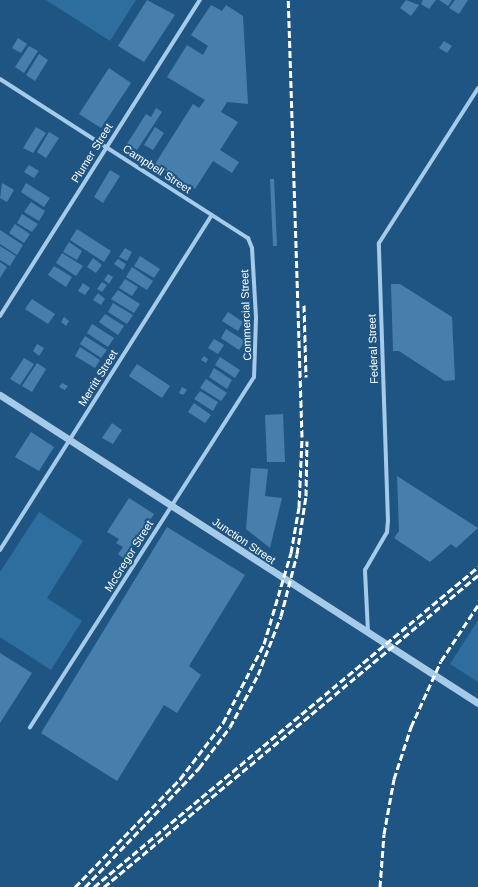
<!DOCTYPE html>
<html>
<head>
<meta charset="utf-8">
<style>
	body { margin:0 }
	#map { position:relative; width:478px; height:887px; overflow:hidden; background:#1f5583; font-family:Arial,sans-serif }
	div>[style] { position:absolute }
	.green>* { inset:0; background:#2e6e9f }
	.building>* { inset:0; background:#477fac }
	.minor>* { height:4px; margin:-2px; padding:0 2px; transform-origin:2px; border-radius:2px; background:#a5cbe9 }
	.tertiary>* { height:7px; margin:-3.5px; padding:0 3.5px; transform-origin:3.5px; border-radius:3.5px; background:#a5cbe9 }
	.rail>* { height:3px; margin-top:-1.5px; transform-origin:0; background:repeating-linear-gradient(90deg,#fff 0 7px,transparent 0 10px) }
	span { translate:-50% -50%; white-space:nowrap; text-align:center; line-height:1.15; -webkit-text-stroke:4px #1f5583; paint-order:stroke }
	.street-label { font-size:11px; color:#fff }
</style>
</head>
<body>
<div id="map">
	<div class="green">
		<i style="clip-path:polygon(46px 0,136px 0,110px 41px)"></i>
		<i style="clip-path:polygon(39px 512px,83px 541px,47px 598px,82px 621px,51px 670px,0 637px,0 572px)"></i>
		<i style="clip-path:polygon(478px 620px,478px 682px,450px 664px)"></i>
	</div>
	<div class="building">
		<i style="clip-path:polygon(147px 0,175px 15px,144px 62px,118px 46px)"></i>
		<i style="clip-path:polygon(406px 0,419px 5px,411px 16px,400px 8px)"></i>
		<i style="clip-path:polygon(423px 0,436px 0,429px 9px,421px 4px)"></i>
		<i style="clip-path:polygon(439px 0,452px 0,448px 6px)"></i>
		<i style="clip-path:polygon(455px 0,468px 0,459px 14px,449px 8px)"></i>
		<i style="clip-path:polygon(211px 5px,222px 11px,226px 5px,243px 16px,248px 104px,227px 102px,221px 112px,238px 122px,220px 150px,239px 162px,232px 173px,213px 161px,195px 189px,155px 164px,193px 104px,199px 108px,205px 100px,167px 77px,187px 45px,203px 55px,208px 46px,191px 35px)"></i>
		<i style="clip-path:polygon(18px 38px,27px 44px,21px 53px,12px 48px)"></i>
		<i style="clip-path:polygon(444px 41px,452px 46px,447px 53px,439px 48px)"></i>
		<i style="clip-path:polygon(29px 46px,38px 51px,24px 73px,15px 67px)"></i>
		<i style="clip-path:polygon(39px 54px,48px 60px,35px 81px,26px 75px)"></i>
		<i style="clip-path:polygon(109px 68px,131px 83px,101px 128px,79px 114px)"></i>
		<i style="clip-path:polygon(156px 108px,162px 112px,137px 150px,127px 144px,146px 114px,151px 117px)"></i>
		<i style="clip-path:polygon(36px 127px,46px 133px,33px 153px,23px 148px)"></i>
		<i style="clip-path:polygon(155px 127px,164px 133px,153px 150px,144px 145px)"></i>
		<i style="clip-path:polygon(49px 132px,59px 138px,46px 158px,37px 152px)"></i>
		<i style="clip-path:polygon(29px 165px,39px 171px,34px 178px,24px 172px)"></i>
		<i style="clip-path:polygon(110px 170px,120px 176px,103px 203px,94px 197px)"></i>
		<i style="clip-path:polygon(270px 179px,274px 179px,277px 246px,273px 246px)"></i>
		<i style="clip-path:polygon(2px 183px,14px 190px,7px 202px,0 198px)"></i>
		<i style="clip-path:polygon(26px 183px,50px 198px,44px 207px,21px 192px)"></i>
		<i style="clip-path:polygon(31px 202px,45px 211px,39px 221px,24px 212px)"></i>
		<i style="clip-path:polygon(22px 214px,38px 224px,32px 232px,17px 223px)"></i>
		<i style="clip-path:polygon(15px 224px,30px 234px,24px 243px,9px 233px)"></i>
		<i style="clip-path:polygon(77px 229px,111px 251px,104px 262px,70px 240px)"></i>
		<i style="clip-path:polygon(0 230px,23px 245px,17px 255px,0 244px)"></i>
		<i style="clip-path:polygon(69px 242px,82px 251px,77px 260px,63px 252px)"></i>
		<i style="clip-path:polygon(0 246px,16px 256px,10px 266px,0 260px)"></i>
		<i style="clip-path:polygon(125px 248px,132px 252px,127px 261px,119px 257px)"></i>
		<i style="clip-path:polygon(62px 253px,83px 266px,76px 276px,56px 263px)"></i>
		<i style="clip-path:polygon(140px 256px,160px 269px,154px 278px,134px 266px)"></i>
		<i style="clip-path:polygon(93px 258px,102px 265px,96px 273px,87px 267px)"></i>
		<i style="clip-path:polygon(118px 259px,126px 264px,123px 270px,114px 264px)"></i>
		<i style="clip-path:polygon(0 262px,7px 267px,0 278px)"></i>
		<i style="clip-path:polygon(54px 266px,72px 277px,66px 287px,48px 275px)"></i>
		<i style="clip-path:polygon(132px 267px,153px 281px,147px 290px,126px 277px)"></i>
		<i style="clip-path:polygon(108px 274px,113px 277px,109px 284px,104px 280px)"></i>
		<i style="clip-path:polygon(125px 279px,138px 287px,132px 296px,119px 288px)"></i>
		<i style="clip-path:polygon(102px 282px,107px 285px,102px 292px,97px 289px)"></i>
		<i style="clip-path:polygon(83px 283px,90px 288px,85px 295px,78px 291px)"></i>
		<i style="clip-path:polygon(391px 284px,400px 284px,452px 317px,455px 380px,445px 381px,399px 351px,393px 351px)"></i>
		<i style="clip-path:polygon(118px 290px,140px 304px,134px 313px,111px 299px)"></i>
		<i style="clip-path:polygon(98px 293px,105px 299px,101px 305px,93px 300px)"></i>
		<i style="clip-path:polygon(32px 299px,55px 314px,48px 324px,25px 309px)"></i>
		<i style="clip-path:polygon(113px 303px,133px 315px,127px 324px,108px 312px)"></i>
		<i style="clip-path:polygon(228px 312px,243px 322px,238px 331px,222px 321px)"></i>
		<i style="clip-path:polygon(105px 314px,124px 326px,118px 335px,99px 322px)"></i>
		<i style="clip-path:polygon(64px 317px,69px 321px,66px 326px,61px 322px)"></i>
		<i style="clip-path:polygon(92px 324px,114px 338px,108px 347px,87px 333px)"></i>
		<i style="clip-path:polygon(226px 329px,245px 341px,239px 350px,221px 338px)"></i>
		<i style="clip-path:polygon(85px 336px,107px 350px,101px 358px,80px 344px)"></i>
		<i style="clip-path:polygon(214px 339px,224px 345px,218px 354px,208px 348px)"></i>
		<i style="clip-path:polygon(37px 344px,44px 348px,39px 356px,33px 351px)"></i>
		<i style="clip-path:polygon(80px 347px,100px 360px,95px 368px,75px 356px)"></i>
		<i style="clip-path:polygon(204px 356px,208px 359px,206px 363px,201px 360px)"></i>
		<i style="clip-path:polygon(220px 357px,240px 370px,235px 378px,215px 365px)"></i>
		<i style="clip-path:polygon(24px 358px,34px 364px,20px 385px,10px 379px)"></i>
		<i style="clip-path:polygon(37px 363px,46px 369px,32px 392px,22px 386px)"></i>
		<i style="clip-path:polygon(137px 364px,170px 386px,162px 398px,129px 376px)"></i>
		<i style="clip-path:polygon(214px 368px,232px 380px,227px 389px,209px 377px)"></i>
		<i style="clip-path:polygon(206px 379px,227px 393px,221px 401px,200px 388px)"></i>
		<i style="clip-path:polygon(62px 383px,68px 386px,65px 390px,59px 387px)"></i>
		<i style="clip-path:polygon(182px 387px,187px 390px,183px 395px,179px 393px)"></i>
		<i style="clip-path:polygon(200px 391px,218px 402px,213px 411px,194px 399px)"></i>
		<i style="clip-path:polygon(194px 403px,211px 415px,205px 423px,188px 412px)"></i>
		<i style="clip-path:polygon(283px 414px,285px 462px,267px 462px,265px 415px)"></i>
		<i style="clip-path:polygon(112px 423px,122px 430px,113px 444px,102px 438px)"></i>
		<i style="clip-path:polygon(31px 432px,54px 447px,39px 471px,15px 457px)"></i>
		<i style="clip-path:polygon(251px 468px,268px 469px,265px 496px,282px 498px,270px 548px,246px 529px)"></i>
		<i style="clip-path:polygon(397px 476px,478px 528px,456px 548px,451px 544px,430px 562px,394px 538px,399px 531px)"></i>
		<i style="clip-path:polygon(129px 498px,154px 514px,124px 559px,118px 554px,123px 547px,116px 543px,119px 539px,107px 532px)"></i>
		<i style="clip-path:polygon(167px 527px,245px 575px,189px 666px,201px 675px,177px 713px,164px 705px,117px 781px,41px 733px)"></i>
		<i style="clip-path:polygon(0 653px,32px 673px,0 723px)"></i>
	</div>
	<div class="minor">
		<i style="left:0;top:79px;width:295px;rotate:32.7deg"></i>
		<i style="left:248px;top:238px;width:11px;rotate:68deg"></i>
		<i style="left:252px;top:248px;width:70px;rotate:86.7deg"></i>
		<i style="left:256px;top:318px;width:59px;rotate:91.9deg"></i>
		<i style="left:254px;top:377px;width:416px;rotate:122.6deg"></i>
		<i style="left:0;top:316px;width:374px;rotate:-57.7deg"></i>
		<i style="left:0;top:550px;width:396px;rotate:-57.7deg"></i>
		<i style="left:368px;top:632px;width:62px;rotate:-92.8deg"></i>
		<i style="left:365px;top:570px;width:44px;rotate:-59.9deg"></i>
		<i style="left:387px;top:532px;width:11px;rotate:-85deg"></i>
		<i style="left:388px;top:521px;width:278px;rotate:-91.9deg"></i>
		<i style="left:379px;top:243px;width:184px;rotate:-57.4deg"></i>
	</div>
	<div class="tertiary">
		<i style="left:0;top:395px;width:569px;rotate:32.8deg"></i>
	</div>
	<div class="rail">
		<i style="left:304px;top:305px;width:72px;rotate:88.4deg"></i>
		<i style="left:75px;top:887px;width:151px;rotate:-45.8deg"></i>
		<i style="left:180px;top:779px;width:71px;rotate:-52.5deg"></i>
		<i style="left:223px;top:723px;width:89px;rotate:-62.6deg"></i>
		<i style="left:264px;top:644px;width:95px;rotate:-73.5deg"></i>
		<i style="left:291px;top:553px;width:47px;rotate:-80.1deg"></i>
		<i style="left:299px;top:507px;width:70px;rotate:-87.5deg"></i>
		<i style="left:302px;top:437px;width:437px;rotate:-91.8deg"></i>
		<i style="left:85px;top:887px;width:165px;rotate:-46.2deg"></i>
		<i style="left:199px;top:768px;width:51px;rotate:-52.9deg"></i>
		<i style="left:230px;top:727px;width:59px;rotate:-61.7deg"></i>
		<i style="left:258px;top:675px;width:63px;rotate:-68.7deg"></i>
		<i style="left:281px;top:616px;width:64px;rotate:-75.5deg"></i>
		<i style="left:297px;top:554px;width:59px;rotate:-81.2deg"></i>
		<i style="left:306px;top:496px;width:55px;rotate:-89deg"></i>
		<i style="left:94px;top:887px;width:500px;rotate:-39.8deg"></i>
		<i style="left:104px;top:887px;width:487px;rotate:-39.8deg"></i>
		<i style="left:380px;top:887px;width:53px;rotate:-85.7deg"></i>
		<i style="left:384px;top:834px;width:56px;rotate:-79.7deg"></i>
		<i style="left:394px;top:779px;width:55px;rotate:-71.9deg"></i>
		<i style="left:411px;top:727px;width:72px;rotate:-65.6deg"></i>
		<i style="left:441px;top:661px;width:67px;rotate:-56.5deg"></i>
	</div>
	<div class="street-label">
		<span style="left:92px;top:153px;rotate:-58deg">Plumer Street</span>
		<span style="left:157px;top:169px;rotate:33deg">Campbell Street</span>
		<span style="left:246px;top:315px;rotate:-92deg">Commercial Street</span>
		<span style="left:373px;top:349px;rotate:-92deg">Federal Street</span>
		<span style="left:98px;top:378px;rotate:-58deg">Merritt Street</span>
		<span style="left:244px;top:541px;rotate:34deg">Junction Street</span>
		<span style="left:129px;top:556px;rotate:-58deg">McGregor Street</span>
	</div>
</div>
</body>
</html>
